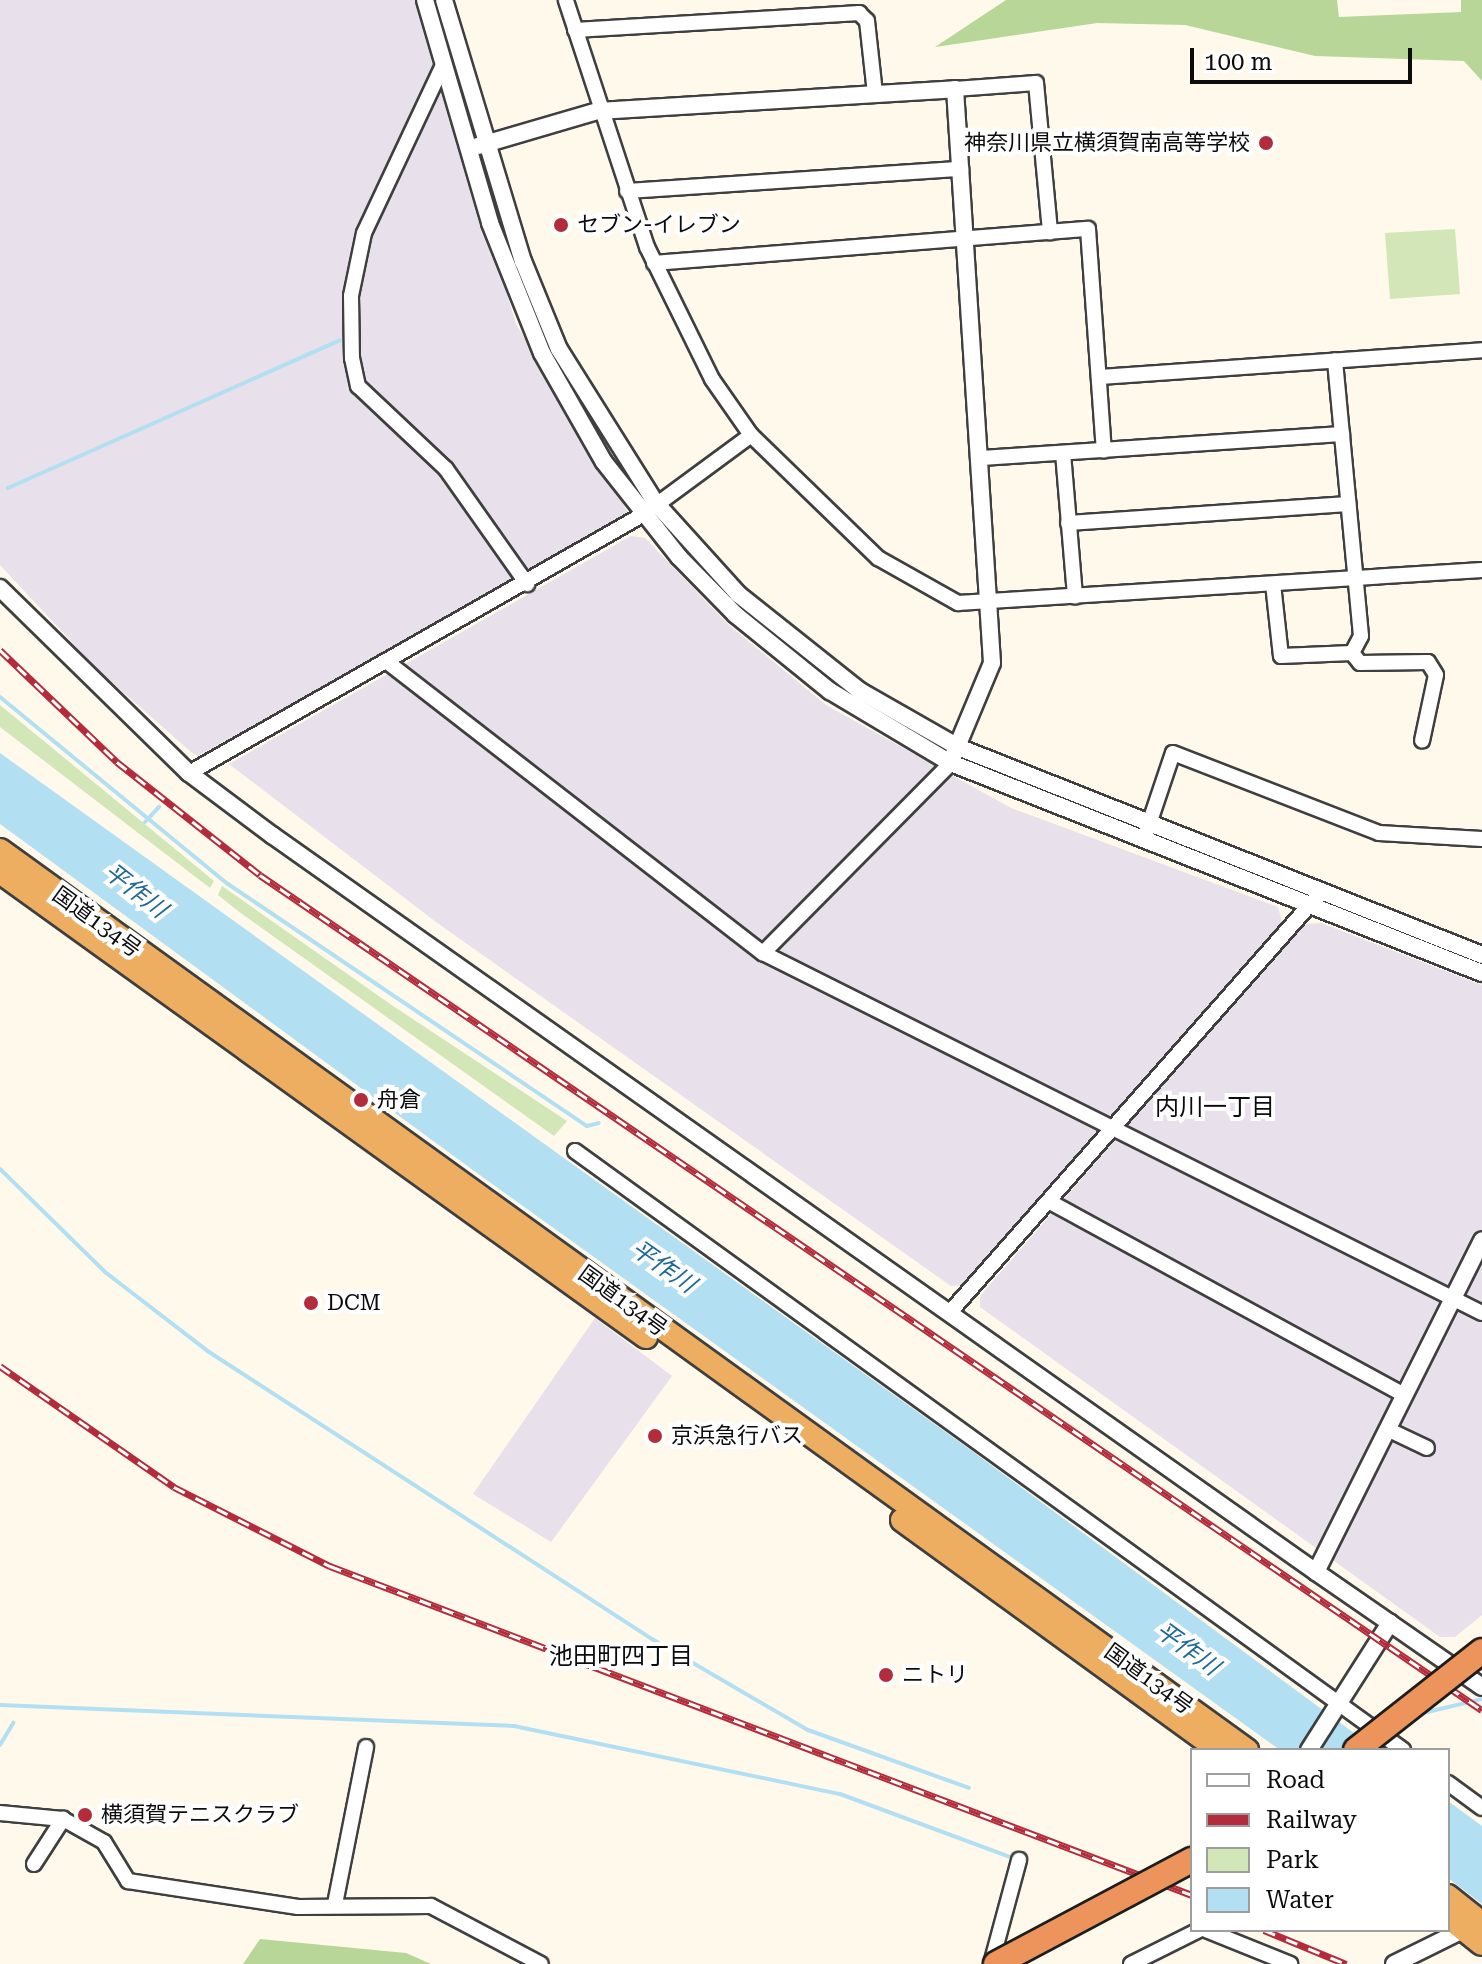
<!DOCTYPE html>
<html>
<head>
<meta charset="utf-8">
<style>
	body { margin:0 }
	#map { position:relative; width:1482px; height:1964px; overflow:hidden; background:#fef9eb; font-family:"Roboto Serif","Noto Sans JP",serif }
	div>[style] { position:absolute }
	.industrial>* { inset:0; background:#e8e0ea }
	.green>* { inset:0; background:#d2e6b7 }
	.forest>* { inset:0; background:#b7d697 }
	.water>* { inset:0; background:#b3dff2 }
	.stream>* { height:4px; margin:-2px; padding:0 2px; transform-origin:2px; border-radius:2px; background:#b3dff2 }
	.roads { filter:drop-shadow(2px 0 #3f3f3f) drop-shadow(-2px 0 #3f3f3f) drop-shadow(0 2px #3f3f3f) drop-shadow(0 -2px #3f3f3f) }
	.minor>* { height:14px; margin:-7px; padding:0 7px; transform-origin:7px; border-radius:7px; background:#fff }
	.tertiary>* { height:16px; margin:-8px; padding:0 8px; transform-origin:8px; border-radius:8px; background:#fff }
	.trunk>* { height:22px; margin:-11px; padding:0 11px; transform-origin:11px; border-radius:11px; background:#eeae62 }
	.rail>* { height:7px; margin-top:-3.5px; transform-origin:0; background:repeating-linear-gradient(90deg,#fff 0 12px,#b32c3b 0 24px); box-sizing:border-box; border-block:2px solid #b32c3b }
	.bridges { filter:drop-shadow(2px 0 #1d1d1d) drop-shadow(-2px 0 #1d1d1d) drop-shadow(0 2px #1d1d1d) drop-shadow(0 -2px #1d1d1d) }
	.motorway-bridge>* { height:24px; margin:-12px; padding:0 12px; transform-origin:12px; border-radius:12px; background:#ec945b }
	.dots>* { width:22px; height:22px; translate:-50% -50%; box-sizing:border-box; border:4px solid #fff; border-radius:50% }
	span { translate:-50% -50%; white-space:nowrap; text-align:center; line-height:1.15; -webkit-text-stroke:8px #fff; paint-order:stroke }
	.poi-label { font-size:22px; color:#0c0c0c }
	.right { translate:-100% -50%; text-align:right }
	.left { translate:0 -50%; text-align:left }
	.street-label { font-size:22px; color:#0c0c0c }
	.water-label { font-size:24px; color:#1d6895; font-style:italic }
	.neighbourhood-label { font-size:24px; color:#0c0c0c }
	.legend { position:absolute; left:1190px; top:1748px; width:260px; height:184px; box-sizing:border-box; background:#fff; border:2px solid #9e9e9e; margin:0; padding:10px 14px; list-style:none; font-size:24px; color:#0c0c0c }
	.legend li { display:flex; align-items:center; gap:16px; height:40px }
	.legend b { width:40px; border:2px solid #9e9e9e }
	.scale { position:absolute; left:1190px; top:48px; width:222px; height:36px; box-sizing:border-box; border:4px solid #0c0c0c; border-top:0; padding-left:10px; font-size:24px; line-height:28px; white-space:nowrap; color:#0c0c0c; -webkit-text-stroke:6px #fff; paint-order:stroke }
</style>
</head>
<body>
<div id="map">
	<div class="industrial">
		<i style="clip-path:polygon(0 0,418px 0,516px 324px,630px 516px,198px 756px,191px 752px,98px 670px,0 565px)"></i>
		<i style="clip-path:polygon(631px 536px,645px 538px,730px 626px,826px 705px,1011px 808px,1278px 907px,1282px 922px,963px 1285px,951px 1286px,436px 922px,229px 764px)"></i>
		<i style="clip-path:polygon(1321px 923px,1482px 985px,1482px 1615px,1455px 1637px,1440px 1637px,980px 1307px,980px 1296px,1302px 924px)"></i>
		<i style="clip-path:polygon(595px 1318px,672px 1376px,551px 1542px,473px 1494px)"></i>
	</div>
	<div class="green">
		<i style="clip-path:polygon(1455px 229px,1460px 294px,1390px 299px,1385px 233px)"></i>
		<i style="clip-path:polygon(0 705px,214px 881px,210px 888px,0 727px)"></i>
		<i style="clip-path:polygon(222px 886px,393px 1006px,567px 1121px,554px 1136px,242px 914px,218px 895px)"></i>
	</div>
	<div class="forest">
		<i style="clip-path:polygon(1006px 0,1337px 0,1339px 17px,1461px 12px,1461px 0,1482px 0,1482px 81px,1464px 61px,1315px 56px,1185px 25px,1097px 23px,935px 47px)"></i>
		<i style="clip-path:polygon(260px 1939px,406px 1953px,431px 1964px,243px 1964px)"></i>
	</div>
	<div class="water">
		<i style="clip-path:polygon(0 753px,972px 1451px,1377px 1750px,1280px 1750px,477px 1173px,0 824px)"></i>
		<i style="clip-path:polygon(1448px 1801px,1482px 1826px,1482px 1904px,1448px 1878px)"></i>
	</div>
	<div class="stream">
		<i style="left:8px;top:488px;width:363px;rotate:-24deg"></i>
		<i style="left:0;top:697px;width:295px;rotate:39.4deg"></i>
		<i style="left:228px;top:884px;width:433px;rotate:34deg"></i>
		<i style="left:587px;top:1126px;width:12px;rotate:-14deg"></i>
		<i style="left:145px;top:822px;width:21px;rotate:-47deg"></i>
		<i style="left:0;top:1169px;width:147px;rotate:44.4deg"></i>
		<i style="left:105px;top:1272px;width:131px;rotate:37.6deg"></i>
		<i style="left:209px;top:1352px;width:528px;rotate:32.94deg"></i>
		<i style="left:652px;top:1639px;width:181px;rotate:30.3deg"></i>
		<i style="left:808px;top:1730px;width:171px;rotate:19.8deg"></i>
		<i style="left:0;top:1705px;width:514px;rotate:2.34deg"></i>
		<i style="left:514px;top:1726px;width:333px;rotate:11.8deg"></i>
		<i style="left:840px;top:1794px;width:181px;rotate:20.3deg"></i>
		<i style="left:1419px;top:1714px;width:65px;rotate:-13.4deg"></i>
		<i style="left:0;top:1745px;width:26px;rotate:-59deg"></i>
	</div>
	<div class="roads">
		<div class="minor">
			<i style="left:575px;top:30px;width:285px;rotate:-3.4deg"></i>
			<i style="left:859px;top:13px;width:11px;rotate:45deg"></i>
			<i style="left:867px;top:21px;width:73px;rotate:83.7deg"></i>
			<i style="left:444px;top:63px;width:188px;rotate:115.2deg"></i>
			<i style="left:364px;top:233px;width:64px;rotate:101.7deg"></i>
			<i style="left:351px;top:296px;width:62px;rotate:89.1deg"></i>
			<i style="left:352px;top:358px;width:29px;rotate:78deg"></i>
			<i style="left:358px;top:386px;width:121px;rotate:43.3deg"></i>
			<i style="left:446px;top:469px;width:141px;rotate:54.8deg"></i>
			<i style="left:955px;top:89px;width:81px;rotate:-4.2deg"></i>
			<i style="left:1036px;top:83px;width:150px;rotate:84.6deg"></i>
			<i style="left:627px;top:191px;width:335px;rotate:-3.8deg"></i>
			<i style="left:654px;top:263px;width:435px;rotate:-4.5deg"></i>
			<i style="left:1088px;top:229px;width:222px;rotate:85.9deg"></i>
			<i style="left:1100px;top:377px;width:383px;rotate:-4deg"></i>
			<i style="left:751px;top:435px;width:177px;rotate:44.1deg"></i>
			<i style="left:878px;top:558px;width:92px;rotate:29.4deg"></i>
			<i style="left:958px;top:603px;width:525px;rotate:-3.6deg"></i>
			<i style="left:1063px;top:453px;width:144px;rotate:85.2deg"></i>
			<i style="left:981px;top:458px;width:362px;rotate:-3.8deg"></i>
			<i style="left:1068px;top:523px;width:281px;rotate:-3.9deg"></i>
			<i style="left:1273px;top:584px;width:72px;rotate:83.7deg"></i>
			<i style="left:1281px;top:656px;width:71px;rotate:-2.4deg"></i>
			<i style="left:1352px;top:653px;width:19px;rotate:-62deg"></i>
			<i style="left:1361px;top:636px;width:277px;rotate:-95.4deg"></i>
			<i style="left:1352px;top:653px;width:13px;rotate:51deg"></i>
			<i style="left:1360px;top:663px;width:68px;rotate:-0.8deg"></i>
			<i style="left:1428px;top:662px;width:15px;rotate:58deg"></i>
			<i style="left:1436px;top:675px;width:67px;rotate:102deg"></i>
			<i style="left:386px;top:661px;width:477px;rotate:37.8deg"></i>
			<i style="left:763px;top:953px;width:804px;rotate:26.6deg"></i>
			<i style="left:189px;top:773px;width:524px;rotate:-29.65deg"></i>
			<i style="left:644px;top:514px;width:133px;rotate:-36.4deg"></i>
			<i style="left:751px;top:435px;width:68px;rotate:-124.9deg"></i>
			<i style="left:712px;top:379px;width:147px;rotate:-116.2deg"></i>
			<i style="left:647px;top:247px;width:260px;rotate:-108.2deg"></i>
			<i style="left:1146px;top:833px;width:84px;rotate:-71.4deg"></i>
			<i style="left:1173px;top:753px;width:221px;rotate:21.2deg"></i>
			<i style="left:1379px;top:833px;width:103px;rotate:3.3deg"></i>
			<i style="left:763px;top:953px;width:267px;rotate:-45.3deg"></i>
			<i style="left:575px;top:1151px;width:1022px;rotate:35.88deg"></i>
			<i style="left:1052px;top:1203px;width:401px;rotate:28.6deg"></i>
			<i style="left:951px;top:1311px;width:559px;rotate:-48.55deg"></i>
			<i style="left:1387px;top:1429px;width:44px;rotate:25.4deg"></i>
			<i style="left:1448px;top:1783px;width:42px;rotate:36.3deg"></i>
			<i style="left:0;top:1813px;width:63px;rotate:5.4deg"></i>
			<i style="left:63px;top:1819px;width:47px;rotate:29.3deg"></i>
			<i style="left:104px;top:1842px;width:46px;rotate:58.4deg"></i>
			<i style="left:128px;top:1881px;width:172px;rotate:8.7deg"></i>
			<i style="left:298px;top:1907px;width:133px;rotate:-0.4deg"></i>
			<i style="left:431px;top:1906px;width:124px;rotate:27.8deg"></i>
			<i style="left:34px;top:1864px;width:54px;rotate:-57.2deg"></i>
			<i style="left:335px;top:1904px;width:160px;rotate:-78.8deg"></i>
			<i style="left:1206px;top:1930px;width:91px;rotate:22deg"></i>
			<i style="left:991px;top:1964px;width:108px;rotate:-74.9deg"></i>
			<i style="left:1131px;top:1964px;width:76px;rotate:-26.6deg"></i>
		</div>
		<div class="tertiary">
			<i style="left:425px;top:0;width:232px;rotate:73.7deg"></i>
			<i style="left:490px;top:223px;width:140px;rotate:68.2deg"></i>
			<i style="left:542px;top:353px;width:125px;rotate:60.4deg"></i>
			<i style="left:604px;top:462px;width:121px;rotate:51.7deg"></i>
			<i style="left:679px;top:557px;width:81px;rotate:45.5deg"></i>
			<i style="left:736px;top:615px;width:121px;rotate:39deg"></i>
			<i style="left:830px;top:691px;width:141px;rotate:30.8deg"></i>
			<i style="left:951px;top:763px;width:571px;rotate:21.58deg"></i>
			<i style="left:444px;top:0;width:273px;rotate:73.2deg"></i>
			<i style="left:523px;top:261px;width:95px;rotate:67.8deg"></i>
			<i style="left:559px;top:349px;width:181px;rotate:57.9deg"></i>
			<i style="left:655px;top:502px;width:124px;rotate:47.9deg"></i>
			<i style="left:738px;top:594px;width:156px;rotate:38.5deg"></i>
			<i style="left:860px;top:691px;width:113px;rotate:29.7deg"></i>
			<i style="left:958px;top:747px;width:564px;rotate:21.65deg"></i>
			<i style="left:478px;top:146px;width:125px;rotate:-16.3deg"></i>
			<i style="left:598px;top:111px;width:358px;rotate:-3.5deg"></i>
			<i style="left:955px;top:89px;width:575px;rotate:86.31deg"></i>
			<i style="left:992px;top:663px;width:99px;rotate:112.7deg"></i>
			<i style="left:0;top:588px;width:264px;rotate:44.4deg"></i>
			<i style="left:189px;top:773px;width:104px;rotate:36.8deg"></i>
			<i style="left:272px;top:835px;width:1278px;rotate:35.22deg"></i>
			<i style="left:1390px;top:1623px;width:112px;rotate:34.8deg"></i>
			<i style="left:1309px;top:1750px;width:151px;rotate:-57.5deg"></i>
			<i style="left:1390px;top:1623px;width:90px;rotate:-145.4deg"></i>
			<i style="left:1316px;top:1572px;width:371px;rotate:-63.4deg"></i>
			<i style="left:1394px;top:1964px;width:86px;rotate:-26.3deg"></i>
		</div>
		<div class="trunk">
			<i style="left:0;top:850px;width:1538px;rotate:35.82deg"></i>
			<i style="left:0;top:872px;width:796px;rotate:35.75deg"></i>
			<i style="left:902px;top:1520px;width:391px;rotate:36deg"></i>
			<i style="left:1448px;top:1896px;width:43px;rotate:38.5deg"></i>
			<i style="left:1448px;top:1917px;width:43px;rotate:38.5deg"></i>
		</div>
	</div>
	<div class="rail">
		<i style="left:0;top:650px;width:162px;rotate:43.7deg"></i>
		<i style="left:117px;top:762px;width:182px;rotate:38.3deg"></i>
		<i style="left:260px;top:875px;width:1480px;rotate:34.35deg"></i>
		<i style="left:0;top:1366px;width:212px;rotate:34.8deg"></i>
		<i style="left:174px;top:1487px;width:175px;rotate:26.9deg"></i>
		<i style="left:330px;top:1566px;width:923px;rotate:20.89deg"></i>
		<i style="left:1264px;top:1930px;width:89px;rotate:22.5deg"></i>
	</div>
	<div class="bridges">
		<div class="motorway-bridge">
			<i style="left:1356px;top:1750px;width:160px;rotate:-38.2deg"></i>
			<i style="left:996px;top:1964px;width:222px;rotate:-28deg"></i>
		</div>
	</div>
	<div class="dots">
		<i style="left:1266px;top:143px;background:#b32c3b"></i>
		<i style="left:561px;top:225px;background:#b32c3b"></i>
		<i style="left:361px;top:1100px;background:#b32c3b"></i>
		<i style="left:311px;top:1303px;background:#b32c3b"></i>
		<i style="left:655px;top:1436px;background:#b32c3b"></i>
		<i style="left:886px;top:1675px;background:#b32c3b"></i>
		<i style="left:85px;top:1815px;background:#b32c3b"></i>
	</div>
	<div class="poi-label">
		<span class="right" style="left:1250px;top:143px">神奈川県立横須賀南高等学校</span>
		<span class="left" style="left:577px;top:225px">セブン-イレブン</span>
		<span class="left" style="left:377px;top:1100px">舟倉</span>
		<span class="left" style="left:327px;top:1303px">DCM</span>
		<span class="left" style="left:671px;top:1436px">京浜急行バス</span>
		<span class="left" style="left:902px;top:1675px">ニトリ</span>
		<span class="left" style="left:101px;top:1815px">横須賀テニスクラブ</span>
	</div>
	<div class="street-label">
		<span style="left:97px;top:922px;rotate:36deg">国道134号</span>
		<span style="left:623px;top:1301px;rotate:36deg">国道134号</span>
		<span style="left:1149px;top:1679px;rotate:36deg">国道134号</span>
	</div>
	<div class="water-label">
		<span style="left:135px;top:891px;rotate:38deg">平作川</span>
		<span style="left:663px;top:1267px;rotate:35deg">平作川</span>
		<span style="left:1187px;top:1649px;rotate:36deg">平作川</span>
	</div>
	<div class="neighbourhood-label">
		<span style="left:1215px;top:1108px">内川一丁目</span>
		<span style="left:621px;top:1657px">池田町四丁目</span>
	</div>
	<ul class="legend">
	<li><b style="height:10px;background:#fff"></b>Road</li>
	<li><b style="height:10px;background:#b32c3b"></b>Railway</li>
	<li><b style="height:22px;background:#d2e6b7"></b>Park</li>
	<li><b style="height:22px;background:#b3dff2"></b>Water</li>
	</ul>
	<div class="scale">100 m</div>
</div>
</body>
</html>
